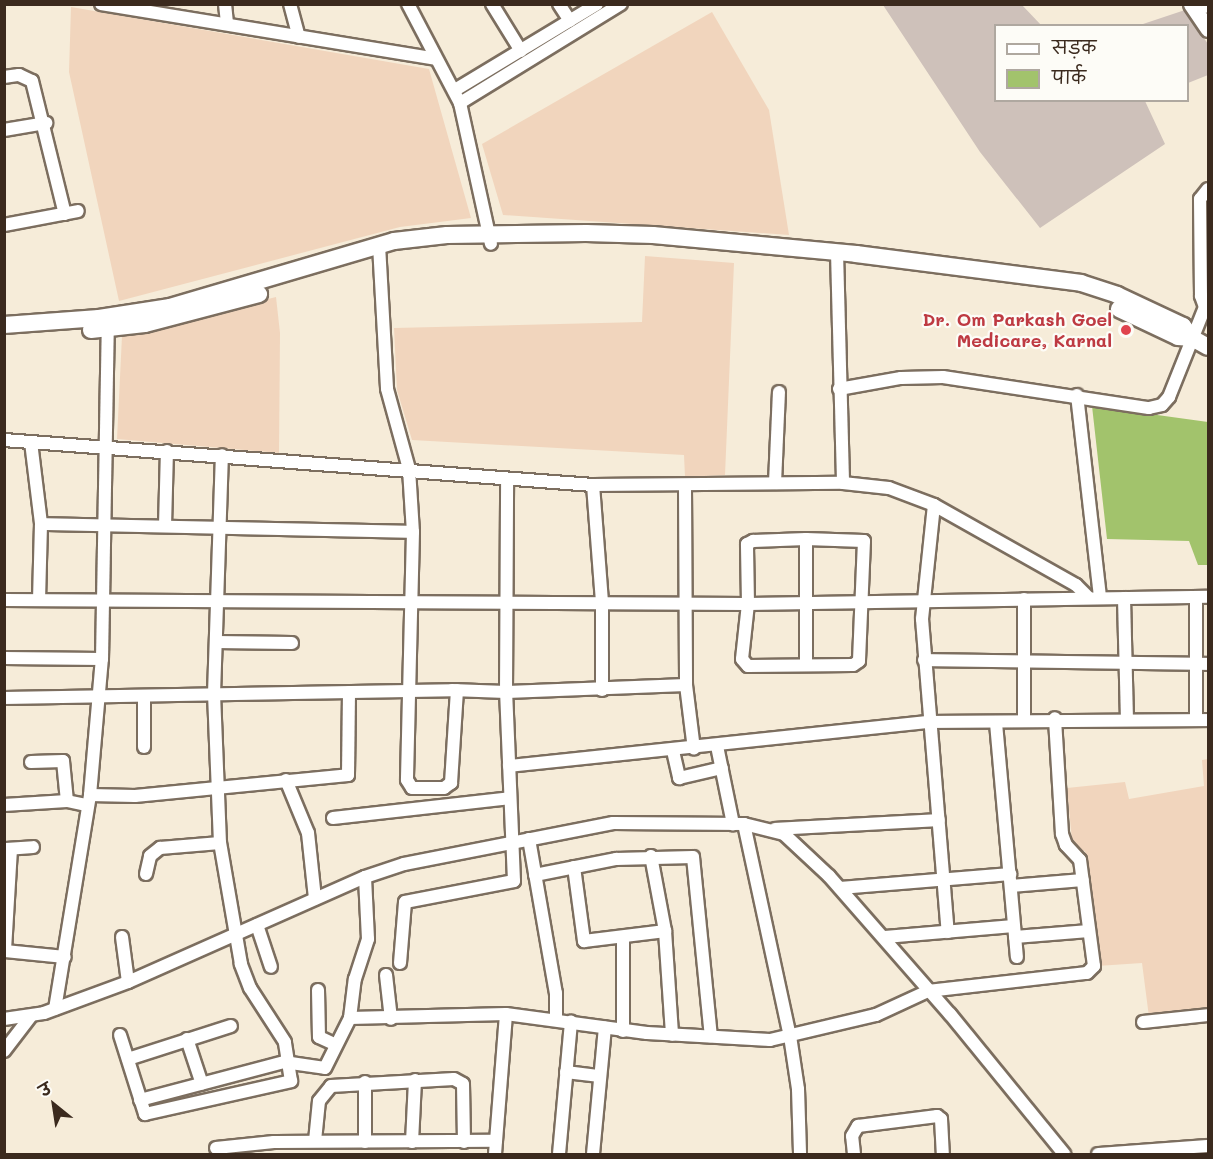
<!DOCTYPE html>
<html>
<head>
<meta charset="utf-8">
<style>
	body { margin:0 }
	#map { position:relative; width:1213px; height:1159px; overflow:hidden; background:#f6ecd9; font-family:Mali,"Playpen Sans Deva",sans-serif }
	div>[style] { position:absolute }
	.built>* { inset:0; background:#f1d5bd }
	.industrial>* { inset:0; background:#cec1ba }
	.green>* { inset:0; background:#a2c36c }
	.roads { filter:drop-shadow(2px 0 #7c6e5f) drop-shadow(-2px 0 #7c6e5f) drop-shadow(0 2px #7c6e5f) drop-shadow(0 -2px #7c6e5f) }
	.minor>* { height:12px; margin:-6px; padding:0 6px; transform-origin:6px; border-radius:6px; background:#fff }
	.major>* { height:15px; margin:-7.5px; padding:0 7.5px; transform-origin:7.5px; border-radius:7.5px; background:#fff }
	.highway>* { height:16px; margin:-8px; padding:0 8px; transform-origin:8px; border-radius:8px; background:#fff }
	.dots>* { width:16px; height:16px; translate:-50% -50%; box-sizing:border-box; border:3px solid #fdfcf7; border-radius:50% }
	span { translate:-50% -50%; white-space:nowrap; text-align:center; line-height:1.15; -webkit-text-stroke:4.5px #fdfcf7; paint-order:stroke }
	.health-label { font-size:18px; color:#be3a42; font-weight:700 }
	.right { translate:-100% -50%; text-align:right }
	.frame { position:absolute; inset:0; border:6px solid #3b2a1e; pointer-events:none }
	.legend { position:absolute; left:994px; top:24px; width:195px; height:78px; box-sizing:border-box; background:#fdfcf7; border:2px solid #afa8a0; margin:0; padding:8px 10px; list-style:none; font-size:18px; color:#3b2a1e }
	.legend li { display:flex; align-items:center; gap:12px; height:30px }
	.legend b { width:30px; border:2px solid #afa8a0 }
	.north { position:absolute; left:24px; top:1075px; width:60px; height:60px; -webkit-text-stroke:4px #fdfcf7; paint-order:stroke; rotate:330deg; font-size:16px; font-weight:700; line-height:24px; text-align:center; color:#3b2a1e }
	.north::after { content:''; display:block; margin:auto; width:21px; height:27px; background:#3b2a1e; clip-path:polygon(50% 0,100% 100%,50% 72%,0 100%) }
</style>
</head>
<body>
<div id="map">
	<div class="built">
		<i style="clip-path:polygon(71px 7px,429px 69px,471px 218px,400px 227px,119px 301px,69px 72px)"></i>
		<i style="clip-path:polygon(712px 12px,769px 110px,789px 235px,503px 215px,482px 144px)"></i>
		<i style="clip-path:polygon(645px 256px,734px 263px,725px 475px,685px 477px,684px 455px,412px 440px,397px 390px,394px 328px,642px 322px)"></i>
		<i style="clip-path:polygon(276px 297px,280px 333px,279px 453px,117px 439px,122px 336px)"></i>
		<i style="clip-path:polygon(1208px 759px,1208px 1011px,1149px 1017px,1142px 963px,1097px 966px,1085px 851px,1073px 851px,1067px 788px,1125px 782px,1129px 799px,1204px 786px,1202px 760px)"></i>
	</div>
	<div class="industrial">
		<i style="clip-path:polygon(883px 5px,1022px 5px,1041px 25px,996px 26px,996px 100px,1145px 101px,1165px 144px,1040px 228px,980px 152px)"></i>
		<i style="clip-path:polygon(1185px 10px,1208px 44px,1208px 75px,1188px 83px,1188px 26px,1140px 25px)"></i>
	</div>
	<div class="green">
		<i style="clip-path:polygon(1092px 406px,1208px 422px,1208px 565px,1198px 565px,1189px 541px,1107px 539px)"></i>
	</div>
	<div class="roads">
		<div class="minor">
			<i style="left:101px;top:4px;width:339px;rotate:9.3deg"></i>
			<i style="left:225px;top:4px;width:19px;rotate:84deg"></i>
			<i style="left:290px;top:4px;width:34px;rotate:75deg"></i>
			<i style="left:408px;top:4px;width:112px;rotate:62.3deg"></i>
			<i style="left:460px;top:103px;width:144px;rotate:77.6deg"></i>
			<i style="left:492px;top:4px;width:55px;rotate:58.3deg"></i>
			<i style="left:559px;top:4px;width:20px;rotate:57deg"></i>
			<i style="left:4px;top:77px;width:15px;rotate:-8deg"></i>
			<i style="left:19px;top:75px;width:14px;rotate:25deg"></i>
			<i style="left:32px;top:81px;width:137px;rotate:76.1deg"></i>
			<i style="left:455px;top:90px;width:166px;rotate:-31.2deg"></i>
			<i style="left:460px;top:103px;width:189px;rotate:-31.6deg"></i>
			<i style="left:4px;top:130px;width:43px;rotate:-9.5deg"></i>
			<i style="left:4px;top:225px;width:75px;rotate:-10.7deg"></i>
			<i style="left:379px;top:245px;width:144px;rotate:86.8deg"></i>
			<i style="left:387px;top:389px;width:83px;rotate:74.6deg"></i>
			<i style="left:409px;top:469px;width:63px;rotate:86.4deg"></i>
			<i style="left:413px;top:532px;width:248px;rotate:91.4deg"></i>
			<i style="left:407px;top:780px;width:9px;rotate:58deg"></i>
			<i style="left:412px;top:788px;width:32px"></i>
			<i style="left:444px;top:788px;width:9px;rotate:-36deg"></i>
			<i style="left:451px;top:783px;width:93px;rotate:-86.3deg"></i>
			<i style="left:837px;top:252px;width:231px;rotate:88.5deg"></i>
			<i style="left:839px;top:389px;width:63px;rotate:-10.1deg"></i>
			<i style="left:901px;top:378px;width:42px;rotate:-1.4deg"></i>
			<i style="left:943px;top:377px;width:208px;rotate:8.6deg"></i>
			<i style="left:1149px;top:408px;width:13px;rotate:-13deg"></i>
			<i style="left:1162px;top:405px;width:11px;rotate:-49deg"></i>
			<i style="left:1169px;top:397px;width:97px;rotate:-68.2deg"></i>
			<i style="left:1205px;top:307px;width:12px;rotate:-110deg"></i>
			<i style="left:1201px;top:296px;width:97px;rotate:-90.6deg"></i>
			<i style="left:1200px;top:199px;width:13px;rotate:-51deg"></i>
			<i style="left:1077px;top:395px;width:204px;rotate:83.5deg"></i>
			<i style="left:4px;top:440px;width:591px;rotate:4.37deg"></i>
			<i style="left:593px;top:485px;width:250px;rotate:-0.5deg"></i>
			<i style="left:843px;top:483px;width:46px;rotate:6.2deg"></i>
			<i style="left:889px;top:488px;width:48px;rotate:20.7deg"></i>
			<i style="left:934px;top:505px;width:163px;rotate:29.4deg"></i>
			<i style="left:1076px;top:585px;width:18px;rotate:45deg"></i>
			<i style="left:31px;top:442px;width:83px;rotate:83deg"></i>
			<i style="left:41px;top:524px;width:75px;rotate:91.5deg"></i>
			<i style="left:775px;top:483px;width:91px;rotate:-87.5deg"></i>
			<i style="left:593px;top:485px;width:117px;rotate:85.6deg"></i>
			<i style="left:602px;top:602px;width:88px;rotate:90deg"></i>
			<i style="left:685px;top:488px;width:197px;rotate:89.7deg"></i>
			<i style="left:686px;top:685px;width:64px;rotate:82.9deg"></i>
			<i style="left:934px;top:505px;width:115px;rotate:96deg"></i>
			<i style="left:922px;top:619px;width:314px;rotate:85.3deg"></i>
			<i style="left:41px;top:524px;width:372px;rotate:1.2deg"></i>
			<i style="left:165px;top:526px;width:75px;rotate:-88.5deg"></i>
			<i style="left:806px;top:539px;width:58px;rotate:2deg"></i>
			<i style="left:864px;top:541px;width:120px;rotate:92.4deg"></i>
			<i style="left:859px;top:661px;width:7px;rotate:146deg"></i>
			<i style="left:853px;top:665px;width:105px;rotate:179.5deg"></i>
			<i style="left:748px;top:666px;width:9px;rotate:-131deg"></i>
			<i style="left:742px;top:659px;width:55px;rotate:-83.8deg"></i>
			<i style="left:748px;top:604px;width:60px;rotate:-91deg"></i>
			<i style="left:747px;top:544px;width:7px;rotate:-27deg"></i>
			<i style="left:753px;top:541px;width:53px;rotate:-2.2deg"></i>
			<i style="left:1124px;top:598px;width:122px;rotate:88.6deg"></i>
			<i style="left:1024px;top:599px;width:122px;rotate:90deg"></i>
			<i style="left:4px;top:600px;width:744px;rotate:0.31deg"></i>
			<i style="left:748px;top:604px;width:460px;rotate:-0.9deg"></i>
			<i style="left:216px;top:642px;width:76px;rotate:0.8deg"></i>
			<i style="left:4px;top:658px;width:98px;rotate:0.6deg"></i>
			<i style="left:924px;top:660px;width:284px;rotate:0.8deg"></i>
			<i style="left:806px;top:665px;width:126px;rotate:-90deg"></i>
			<i style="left:144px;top:696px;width:51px;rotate:90deg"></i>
			<i style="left:4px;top:698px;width:448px;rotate:-1deg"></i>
			<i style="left:452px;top:690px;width:54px;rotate:2.1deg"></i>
			<i style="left:506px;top:692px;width:180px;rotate:-2.2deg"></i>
			<i style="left:1196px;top:720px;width:122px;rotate:-90deg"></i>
			<i style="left:996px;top:723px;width:235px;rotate:84.9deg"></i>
			<i style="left:717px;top:746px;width:80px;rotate:78.4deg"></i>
			<i style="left:673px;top:751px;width:28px;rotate:77deg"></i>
			<i style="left:679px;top:778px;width:44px;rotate:-13.1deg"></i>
			<i style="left:31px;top:762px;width:32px;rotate:-2deg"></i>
			<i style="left:63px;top:761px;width:40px;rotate:84.3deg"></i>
			<i style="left:509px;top:766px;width:424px;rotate:-6deg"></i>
			<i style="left:931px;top:722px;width:277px;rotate:-0.4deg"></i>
			<i style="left:286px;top:780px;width:57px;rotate:67.5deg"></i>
			<i style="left:308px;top:833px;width:66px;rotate:83.9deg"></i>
			<i style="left:90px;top:795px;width:45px;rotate:1.3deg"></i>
			<i style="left:135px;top:796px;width:214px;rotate:-5.6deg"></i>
			<i style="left:348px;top:775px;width:83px;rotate:-89.3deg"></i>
			<i style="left:4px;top:805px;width:63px;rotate:-3.6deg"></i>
			<i style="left:67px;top:801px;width:19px;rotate:12deg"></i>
			<i style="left:333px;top:818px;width:178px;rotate:-6.4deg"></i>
			<i style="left:744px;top:824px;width:217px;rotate:77.8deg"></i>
			<i style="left:790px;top:1036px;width:54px;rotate:81.4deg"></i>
			<i style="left:798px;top:1089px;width:65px;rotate:88.2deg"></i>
			<i style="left:775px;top:829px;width:164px;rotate:-3.1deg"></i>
			<i style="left:529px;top:839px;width:156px;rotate:80.1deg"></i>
			<i style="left:556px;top:993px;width:26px;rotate:90deg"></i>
			<i style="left:6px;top:849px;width:27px;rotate:-4deg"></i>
			<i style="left:11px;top:849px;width:102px;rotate:93.4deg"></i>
			<i style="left:5px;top:951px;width:60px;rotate:5.7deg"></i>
			<i style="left:651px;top:856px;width:76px;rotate:79.4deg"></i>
			<i style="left:665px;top:931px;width:104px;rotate:86.1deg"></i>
			<i style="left:574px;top:867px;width:75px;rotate:82.3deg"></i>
			<i style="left:584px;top:941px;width:82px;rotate:-7deg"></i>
			<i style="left:146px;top:874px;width:18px;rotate:-77deg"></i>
			<i style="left:150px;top:856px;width:13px;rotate:-39deg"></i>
			<i style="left:160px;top:848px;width:60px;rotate:-4.8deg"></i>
			<i style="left:535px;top:875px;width:83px;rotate:-11.2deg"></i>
			<i style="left:616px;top:859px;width:77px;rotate:-1.5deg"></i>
			<i style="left:693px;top:857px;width:180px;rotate:84.3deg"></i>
			<i style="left:1011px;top:886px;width:72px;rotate:-4.8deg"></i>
			<i style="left:840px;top:888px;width:171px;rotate:-4.7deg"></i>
			<i style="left:257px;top:925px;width:44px;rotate:71.6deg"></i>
			<i style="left:122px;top:937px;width:45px;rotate:82.4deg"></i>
			<i style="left:885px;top:937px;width:129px;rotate:-4.9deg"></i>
			<i style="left:1015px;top:937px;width:74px;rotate:-4.6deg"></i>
			<i style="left:623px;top:938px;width:93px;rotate:90deg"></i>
			<i style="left:400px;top:963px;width:61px;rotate:-85.3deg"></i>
			<i style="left:405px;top:902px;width:111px;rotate:-10.9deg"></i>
			<i style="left:514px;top:881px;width:189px;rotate:-92.4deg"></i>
			<i style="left:506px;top:692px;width:212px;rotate:-89.7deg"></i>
			<i style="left:386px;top:975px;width:44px;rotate:83.5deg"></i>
			<i style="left:318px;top:990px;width:47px;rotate:88.8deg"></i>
			<i style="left:319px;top:1037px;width:17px;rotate:25deg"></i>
			<i style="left:55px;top:1009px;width:217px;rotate:-80.7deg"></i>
			<i style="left:90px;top:795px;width:137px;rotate:-85deg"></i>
			<i style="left:102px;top:659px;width:338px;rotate:-89deg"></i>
			<i style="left:350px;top:1018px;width:156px;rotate:-1.5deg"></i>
			<i style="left:506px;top:1014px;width:142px;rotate:7.7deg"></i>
			<i style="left:647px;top:1033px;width:123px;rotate:3.3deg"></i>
			<i style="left:770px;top:1040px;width:109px;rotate:-13.3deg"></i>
			<i style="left:876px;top:1015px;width:57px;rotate:-24.8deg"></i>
			<i style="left:928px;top:991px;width:160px;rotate:-6.5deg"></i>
			<i style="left:1087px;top:973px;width:10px;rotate:-45deg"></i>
			<i style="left:1094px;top:966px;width:107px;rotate:-97.5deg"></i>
			<i style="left:1080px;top:860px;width:21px;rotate:-133deg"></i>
			<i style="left:1066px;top:845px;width:12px;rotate:-110deg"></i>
			<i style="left:1062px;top:834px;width:116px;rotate:-93.5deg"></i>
			<i style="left:4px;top:1019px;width:40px;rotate:-8.5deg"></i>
			<i style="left:44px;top:1013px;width:90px;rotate:-20.3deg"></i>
			<i style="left:128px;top:982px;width:259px;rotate:-23.9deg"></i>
			<i style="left:365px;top:877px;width:41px;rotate:-18.4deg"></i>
			<i style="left:404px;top:864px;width:213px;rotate:-11.1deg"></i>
			<i style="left:613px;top:823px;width:131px;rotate:0.4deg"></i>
			<i style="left:744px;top:824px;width:41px;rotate:14deg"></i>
			<i style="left:784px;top:834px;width:62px;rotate:43deg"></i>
			<i style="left:829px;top:876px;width:184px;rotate:48.8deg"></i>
			<i style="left:950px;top:1014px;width:181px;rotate:50.8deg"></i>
			<i style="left:1143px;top:1022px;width:65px;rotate:-6.1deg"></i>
			<i style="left:120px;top:1035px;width:83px;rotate:72.4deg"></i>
			<i style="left:145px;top:1114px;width:150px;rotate:-12.7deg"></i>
			<i style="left:291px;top:1081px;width:39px;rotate:-99deg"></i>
			<i style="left:285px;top:1042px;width:64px;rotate:-122.9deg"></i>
			<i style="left:250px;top:988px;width:26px;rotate:-111deg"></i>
			<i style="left:241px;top:964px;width:123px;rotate:-99.8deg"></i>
			<i style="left:220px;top:843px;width:149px;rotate:-92.3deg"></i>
			<i style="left:214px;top:694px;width:239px;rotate:-88.1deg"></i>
			<i style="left:187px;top:1039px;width:47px;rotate:71.6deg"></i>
			<i style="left:4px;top:1051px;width:44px;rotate:-52.4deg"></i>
			<i style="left:128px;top:1059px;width:108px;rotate:-17.8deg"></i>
			<i style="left:566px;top:1072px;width:34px;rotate:7deg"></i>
			<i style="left:365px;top:1082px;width:60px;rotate:90deg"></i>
			<i style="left:140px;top:1100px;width:149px;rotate:-14.8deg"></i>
			<i style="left:284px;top:1062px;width:41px;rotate:8.3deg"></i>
			<i style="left:325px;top:1068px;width:56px;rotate:-63.4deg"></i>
			<i style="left:350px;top:1018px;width:39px;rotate:-83deg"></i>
			<i style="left:355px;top:979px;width:42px;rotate:-72deg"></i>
			<i style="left:368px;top:939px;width:62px;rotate:-92.8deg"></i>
			<i style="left:315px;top:1141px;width:40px;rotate:-84.3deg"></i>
			<i style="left:319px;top:1101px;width:19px;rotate:-51deg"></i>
			<i style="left:331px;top:1086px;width:123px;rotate:-3.3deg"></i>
			<i style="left:454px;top:1079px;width:10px;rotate:29deg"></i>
			<i style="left:463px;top:1084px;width:58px;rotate:89deg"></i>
			<i style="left:412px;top:1142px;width:62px;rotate:-87.2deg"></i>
			<i style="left:216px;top:1148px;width:58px;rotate:-5.9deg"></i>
			<i style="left:274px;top:1142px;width:222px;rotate:-0.3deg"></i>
			<i style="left:495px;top:1154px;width:140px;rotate:-85.5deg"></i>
			<i style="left:559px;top:1154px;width:133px;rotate:-84.8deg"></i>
			<i style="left:593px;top:1154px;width:127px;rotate:-84.6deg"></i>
			<i style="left:854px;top:1154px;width:18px;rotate:-96deg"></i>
			<i style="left:852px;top:1136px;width:12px;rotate:-59deg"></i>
			<i style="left:858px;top:1126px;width:80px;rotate:-7.2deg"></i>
			<i style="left:937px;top:1116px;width:5px;rotate:37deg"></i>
			<i style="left:941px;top:1119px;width:35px;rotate:87deg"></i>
			<i style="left:1098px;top:1154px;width:110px;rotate:-4.2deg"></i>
		</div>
		<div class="major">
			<i style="left:1191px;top:4px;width:30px;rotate:56deg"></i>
			<i style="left:1208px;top:4px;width:1px;rotate:90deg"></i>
		</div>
		<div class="highway">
			<i style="left:1119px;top:309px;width:65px;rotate:25.4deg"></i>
			<i style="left:1178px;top:337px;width:14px;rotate:4deg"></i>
			<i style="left:4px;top:325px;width:95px;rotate:-4.2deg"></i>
			<i style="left:99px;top:318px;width:72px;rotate:-8.8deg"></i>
			<i style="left:170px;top:307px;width:234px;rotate:-16.4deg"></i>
			<i style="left:394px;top:241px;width:53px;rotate:-6.5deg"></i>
			<i style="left:447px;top:235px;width:139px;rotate:-0.8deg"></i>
			<i style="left:586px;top:233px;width:67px;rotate:1.7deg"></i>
			<i style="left:653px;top:235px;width:204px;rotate:5.3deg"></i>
			<i style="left:856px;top:254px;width:227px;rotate:7.3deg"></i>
			<i style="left:1081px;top:283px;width:38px;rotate:18deg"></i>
			<i style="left:1117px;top:295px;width:73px;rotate:25.2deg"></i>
			<i style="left:1183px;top:326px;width:15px;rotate:53deg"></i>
			<i style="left:1192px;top:338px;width:18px;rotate:29deg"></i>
			<i style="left:91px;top:330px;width:54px;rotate:-6.3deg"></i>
			<i style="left:145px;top:324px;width:118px;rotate:-14.7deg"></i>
		</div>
	</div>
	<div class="dots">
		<i style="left:1126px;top:330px;background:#e0444e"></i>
	</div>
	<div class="health-label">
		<span class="right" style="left:1112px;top:330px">Dr. Om Parkash Goel<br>Medicare, Karnal</span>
	</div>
	<div class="frame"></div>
	<ul class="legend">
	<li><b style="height:8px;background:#fff"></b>सड़क</li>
	<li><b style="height:16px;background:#a2c36c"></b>पार्क</li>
	</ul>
	<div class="north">उ</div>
</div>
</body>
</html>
